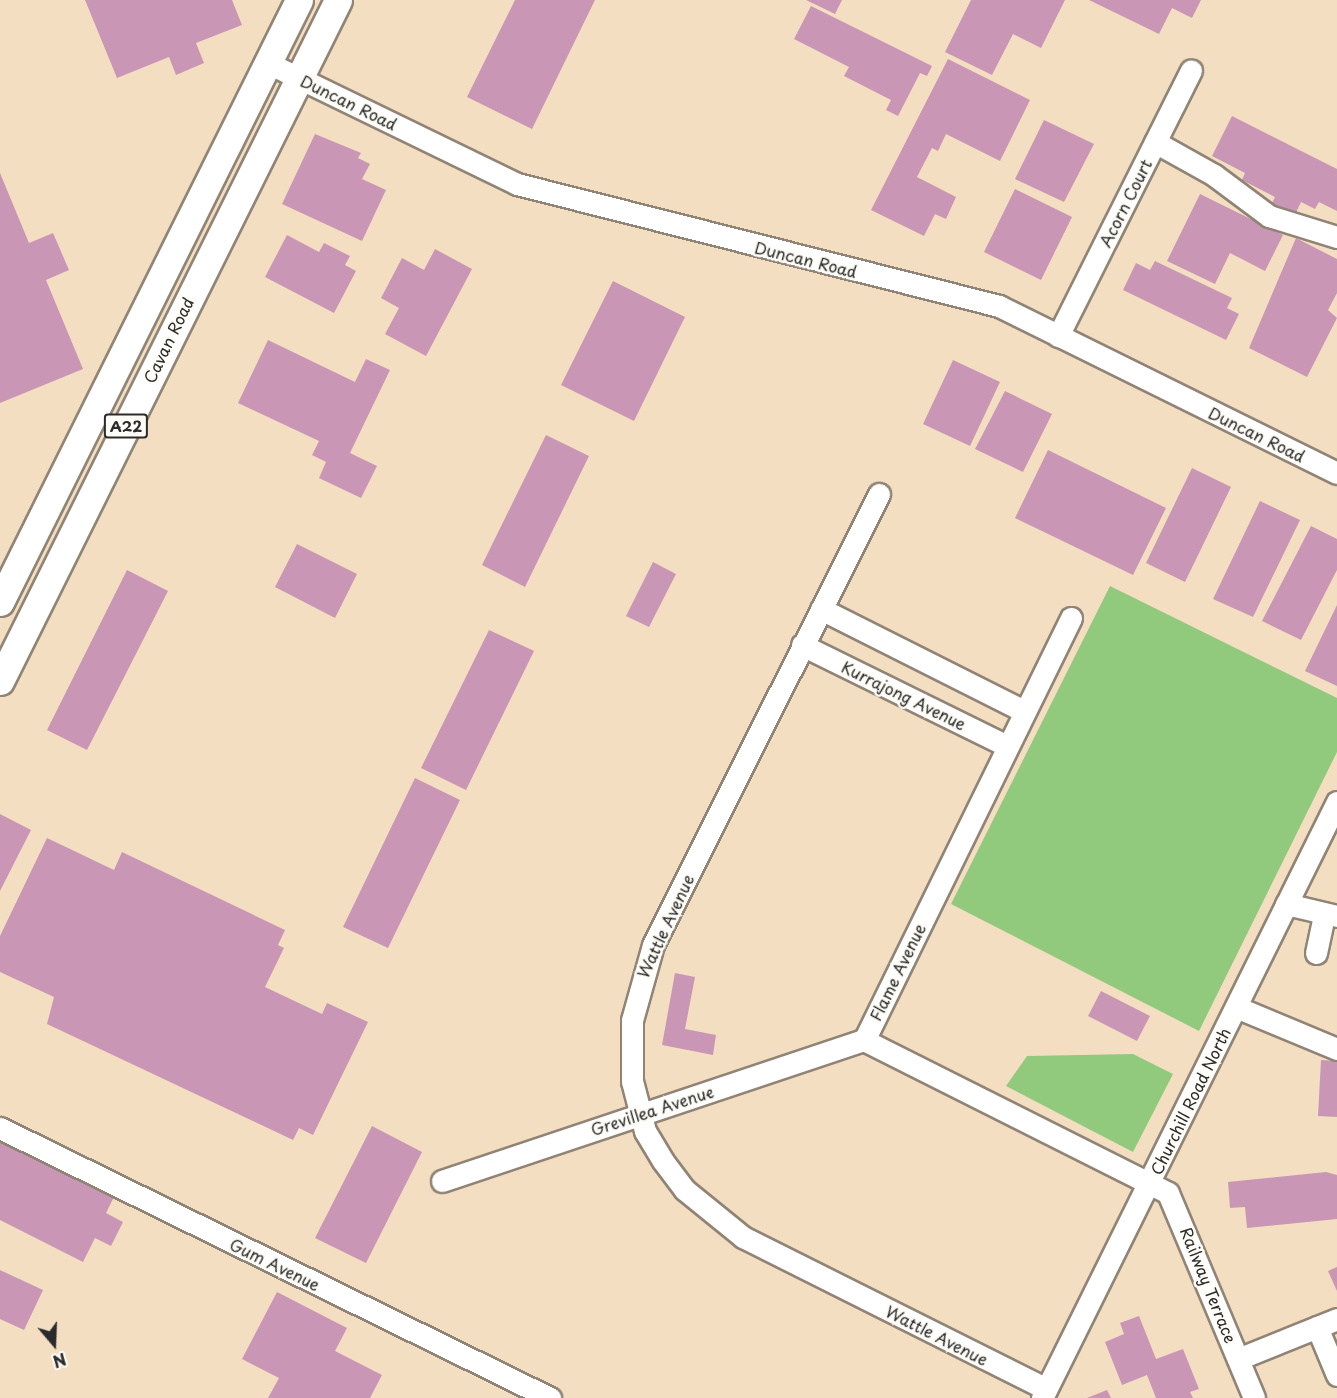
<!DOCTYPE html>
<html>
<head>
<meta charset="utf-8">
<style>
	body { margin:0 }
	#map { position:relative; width:1337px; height:1398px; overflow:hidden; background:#f4dec1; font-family:"Playpen Sans",sans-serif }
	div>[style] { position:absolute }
	.green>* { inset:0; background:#92ca7d }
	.building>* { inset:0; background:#c997b5 }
	.roads { filter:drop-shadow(2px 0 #908476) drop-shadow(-2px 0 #908476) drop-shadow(0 2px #908476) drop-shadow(0 -2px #908476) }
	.minor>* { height:21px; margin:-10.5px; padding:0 10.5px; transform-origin:10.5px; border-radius:10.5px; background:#fff }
	.major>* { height:27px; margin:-13.5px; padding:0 13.5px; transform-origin:13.5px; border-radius:13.5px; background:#fff }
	span { translate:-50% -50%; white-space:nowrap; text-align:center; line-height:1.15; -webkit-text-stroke:5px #fdfcf7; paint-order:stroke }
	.shield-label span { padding:2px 4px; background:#fdfcf7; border:2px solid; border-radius:4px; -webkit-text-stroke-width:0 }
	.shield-label { font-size:15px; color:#2b2b2b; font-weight:700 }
	.street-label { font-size:16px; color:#2b2b2b }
	.north { position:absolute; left:24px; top:1314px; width:60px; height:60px; -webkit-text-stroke:4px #fdfcf7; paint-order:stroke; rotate:161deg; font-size:16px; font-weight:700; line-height:24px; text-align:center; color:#2b2b2b }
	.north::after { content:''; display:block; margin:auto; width:21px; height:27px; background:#2b2b2b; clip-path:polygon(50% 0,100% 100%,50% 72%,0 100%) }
</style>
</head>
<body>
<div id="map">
	<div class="green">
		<i style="clip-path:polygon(1110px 586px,1337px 698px,1337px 752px,1199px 1031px,951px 904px)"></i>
		<i style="clip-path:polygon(1133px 1054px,1173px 1074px,1133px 1152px,1006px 1086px,1027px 1056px)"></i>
	</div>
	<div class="building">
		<i style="clip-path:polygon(85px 0,232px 0,242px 25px,196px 43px,204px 63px,176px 75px,169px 57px,117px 78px)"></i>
		<i style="clip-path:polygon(515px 0,595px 0,532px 129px,467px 97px)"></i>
		<i style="clip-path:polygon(806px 0,842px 0,835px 14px)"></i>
		<i style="clip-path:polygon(971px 0,1065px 0,1041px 48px,1013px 34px,992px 75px,945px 52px)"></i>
		<i style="clip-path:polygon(1089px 0,1201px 0,1192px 18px,1172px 8px,1159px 34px)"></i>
		<i style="clip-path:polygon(811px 6px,932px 66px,927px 76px,920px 73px,898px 116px,886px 110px,891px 100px,844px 76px,849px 67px,794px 39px)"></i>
		<i style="clip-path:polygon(948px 59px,1030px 100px,1000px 161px,946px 134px,938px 151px,932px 148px,917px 177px,956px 197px,946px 219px,935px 214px,924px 236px,871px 210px)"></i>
		<i style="clip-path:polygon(1232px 116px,1337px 169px,1337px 211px,1319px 202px,1315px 209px,1301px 202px,1294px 217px,1271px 205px,1275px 197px,1242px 180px,1245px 173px,1212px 156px)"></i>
		<i style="clip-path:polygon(1044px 120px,1094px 144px,1064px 202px,1015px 179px)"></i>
		<i style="clip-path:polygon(315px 134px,361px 153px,358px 158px,370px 164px,362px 179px,386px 190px,362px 241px,282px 204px)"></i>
		<i style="clip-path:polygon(0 173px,29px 243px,53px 233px,69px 270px,46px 280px,83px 369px,0 403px)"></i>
		<i style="clip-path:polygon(1015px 189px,1072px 217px,1041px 280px,984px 252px)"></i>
		<i style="clip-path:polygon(1200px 194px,1283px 235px,1265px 271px,1230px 253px,1215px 284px,1167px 261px)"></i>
		<i style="clip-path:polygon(287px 235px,319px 252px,324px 243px,350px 256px,345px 265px,356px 271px,334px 313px,265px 277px)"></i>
		<i style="clip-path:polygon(1296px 238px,1337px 259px,1337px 293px,1328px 310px,1337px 318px,1307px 377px,1249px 348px)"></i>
		<i style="clip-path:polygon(435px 249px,472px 269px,426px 356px,385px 334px,399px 308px,381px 298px,402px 258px,424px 270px)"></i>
		<i style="clip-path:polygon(1155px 261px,1232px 298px,1227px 308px,1239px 314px,1226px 340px,1123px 290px,1136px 263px,1150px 270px)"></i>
		<i style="clip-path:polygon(613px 281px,685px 317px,634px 421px,561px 385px)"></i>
		<i style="clip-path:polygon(268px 340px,355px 382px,366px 359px,390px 370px,350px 453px,377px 466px,361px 498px,319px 478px,326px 462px,312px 455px,319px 441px,238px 403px)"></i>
		<i style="clip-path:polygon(953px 360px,1000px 382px,970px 446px,923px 424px)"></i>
		<i style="clip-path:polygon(1005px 391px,1052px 414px,1023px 472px,975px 449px)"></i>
		<i style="clip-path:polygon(546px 435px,589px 456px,525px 587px,482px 565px)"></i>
		<i style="clip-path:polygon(1048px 450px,1166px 508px,1133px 575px,1015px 518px)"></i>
		<i style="clip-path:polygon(1192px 468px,1231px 487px,1185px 582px,1146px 563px)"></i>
		<i style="clip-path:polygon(1260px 501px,1300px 520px,1253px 617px,1213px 599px)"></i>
		<i style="clip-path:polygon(1311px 526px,1337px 539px,1337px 570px,1301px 640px,1262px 621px)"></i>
		<i style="clip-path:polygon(297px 544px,357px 574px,335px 618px,275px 587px)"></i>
		<i style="clip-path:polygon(653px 562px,676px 574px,649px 627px,626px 616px)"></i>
		<i style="clip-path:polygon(127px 570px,168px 591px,87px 750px,47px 730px)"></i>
		<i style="clip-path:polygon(1337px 605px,1337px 686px,1305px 671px)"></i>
		<i style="clip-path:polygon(489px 630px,534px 651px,466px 790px,421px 768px)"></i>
		<i style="clip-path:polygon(415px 778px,460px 800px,388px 948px,343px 927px)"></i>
		<i style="clip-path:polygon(0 814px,31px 830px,0 891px)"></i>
		<i style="clip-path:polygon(47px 838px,114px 870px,122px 852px,285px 930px,278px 945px,284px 948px,265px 987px,322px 1014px,327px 1003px,368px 1022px,313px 1135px,299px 1128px,293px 1140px,47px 1024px,54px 997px,0 972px,0 936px)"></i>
		<i style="clip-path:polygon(675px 973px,695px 977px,685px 1029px,716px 1035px,713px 1055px,662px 1045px)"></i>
		<i style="clip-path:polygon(1101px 991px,1150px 1016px,1137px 1041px,1088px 1016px)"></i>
		<i style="clip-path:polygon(1321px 1060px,1337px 1061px,1337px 1117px,1318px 1116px)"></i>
		<i style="clip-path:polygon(372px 1126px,422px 1152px,366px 1263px,315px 1238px)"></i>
		<i style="clip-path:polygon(0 1139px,114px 1197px,106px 1213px,123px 1222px,111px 1246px,95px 1238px,83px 1262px,0 1220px)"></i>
		<i style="clip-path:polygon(1326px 1172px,1337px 1175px,1337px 1219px,1247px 1228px,1245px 1207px,1230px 1208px,1228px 1182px)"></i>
		<i style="clip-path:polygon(1337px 1267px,1337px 1291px,1328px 1271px)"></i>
		<i style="clip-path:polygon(0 1270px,43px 1290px,24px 1330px,0 1319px)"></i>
		<i style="clip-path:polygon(277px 1292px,347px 1328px,335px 1351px,382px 1375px,370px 1398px,268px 1398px,279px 1378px,242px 1359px)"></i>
		<i style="clip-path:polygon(1139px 1316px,1156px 1359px,1183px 1349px,1199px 1389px,1190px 1392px,1193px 1398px,1156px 1398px,1147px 1375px,1122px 1385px,1105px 1342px,1124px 1334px,1120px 1323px)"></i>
		<i style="clip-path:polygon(1107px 1390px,1111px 1398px,1087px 1398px)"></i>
	</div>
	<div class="roads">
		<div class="minor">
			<i style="left:268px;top:63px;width:277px;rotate:25.9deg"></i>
			<i style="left:517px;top:184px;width:497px;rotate:14.2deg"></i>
			<i style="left:999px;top:306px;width:377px;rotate:26.3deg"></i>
			<i style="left:1155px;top:142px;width:68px;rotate:29.2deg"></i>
			<i style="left:1214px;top:175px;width:69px;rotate:36.7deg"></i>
			<i style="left:1269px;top:216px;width:71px;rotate:17.2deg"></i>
			<i style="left:1058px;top:336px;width:297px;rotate:-63.4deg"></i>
			<i style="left:879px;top:494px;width:504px;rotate:116.62deg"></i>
			<i style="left:653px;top:945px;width:78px;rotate:105.6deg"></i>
			<i style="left:632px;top:1020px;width:61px;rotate:90deg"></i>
			<i style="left:632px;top:1081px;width:52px;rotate:75.4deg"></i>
			<i style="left:645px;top:1131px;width:35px;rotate:59deg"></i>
			<i style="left:663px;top:1161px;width:36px;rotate:53deg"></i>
			<i style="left:685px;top:1190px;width:75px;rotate:39deg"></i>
			<i style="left:743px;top:1237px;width:339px;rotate:26.6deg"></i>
			<i style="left:821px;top:609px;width:227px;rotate:26.7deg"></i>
			<i style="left:1071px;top:618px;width:470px;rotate:116.1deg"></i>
			<i style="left:864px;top:1040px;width:340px;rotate:26.7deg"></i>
			<i style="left:1168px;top:1193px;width:222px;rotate:67.2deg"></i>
			<i style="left:802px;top:645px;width:229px;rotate:26.2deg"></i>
			<i style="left:1286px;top:904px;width:52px;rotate:13.2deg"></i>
			<i style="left:1316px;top:953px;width:39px;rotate:-78deg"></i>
			<i style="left:1236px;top:1007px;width:109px;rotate:22.6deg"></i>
			<i style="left:0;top:1128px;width:613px;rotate:26.15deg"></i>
			<i style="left:442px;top:1181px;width:445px;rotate:-18.5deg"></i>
			<i style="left:1317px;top:1327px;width:52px;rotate:67.4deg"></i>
			<i style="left:1238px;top:1359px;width:107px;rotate:-22deg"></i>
			<i style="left:1042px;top:1398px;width:665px;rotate:-63.67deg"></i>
		</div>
		<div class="major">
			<i style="left:0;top:602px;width:672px;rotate:-63.59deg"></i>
			<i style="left:0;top:681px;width:760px;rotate:-63.6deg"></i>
		</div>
	</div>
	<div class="shield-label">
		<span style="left:126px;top:426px">A22</span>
	</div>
	<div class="street-label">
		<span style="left:349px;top:102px;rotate:26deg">Duncan Road</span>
		<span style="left:1125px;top:203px;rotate:-63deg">Acorn Court</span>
		<span style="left:806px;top:259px;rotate:14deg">Duncan Road</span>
		<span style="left:168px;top:340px;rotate:-64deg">Cavan Road</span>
		<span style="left:1257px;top:434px;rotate:26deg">Duncan Road</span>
		<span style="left:904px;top:695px;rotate:26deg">Kurrajong Avenue</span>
		<span style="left:665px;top:926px;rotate:-65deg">Wattle Avenue</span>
		<span style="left:897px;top:972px;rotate:-64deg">Flame Avenue</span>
		<span style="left:1190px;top:1101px;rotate:-64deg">Churchill Road North</span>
		<span style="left:652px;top:1110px;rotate:-18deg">Grevillea Avenue</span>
		<span style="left:275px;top:1264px;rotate:26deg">Gum Avenue</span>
		<span style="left:1209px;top:1285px;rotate:68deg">Railway Terrace</span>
		<span style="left:937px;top:1335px;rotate:27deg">Wattle Avenue</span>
	</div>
	<div class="north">N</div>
</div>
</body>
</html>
